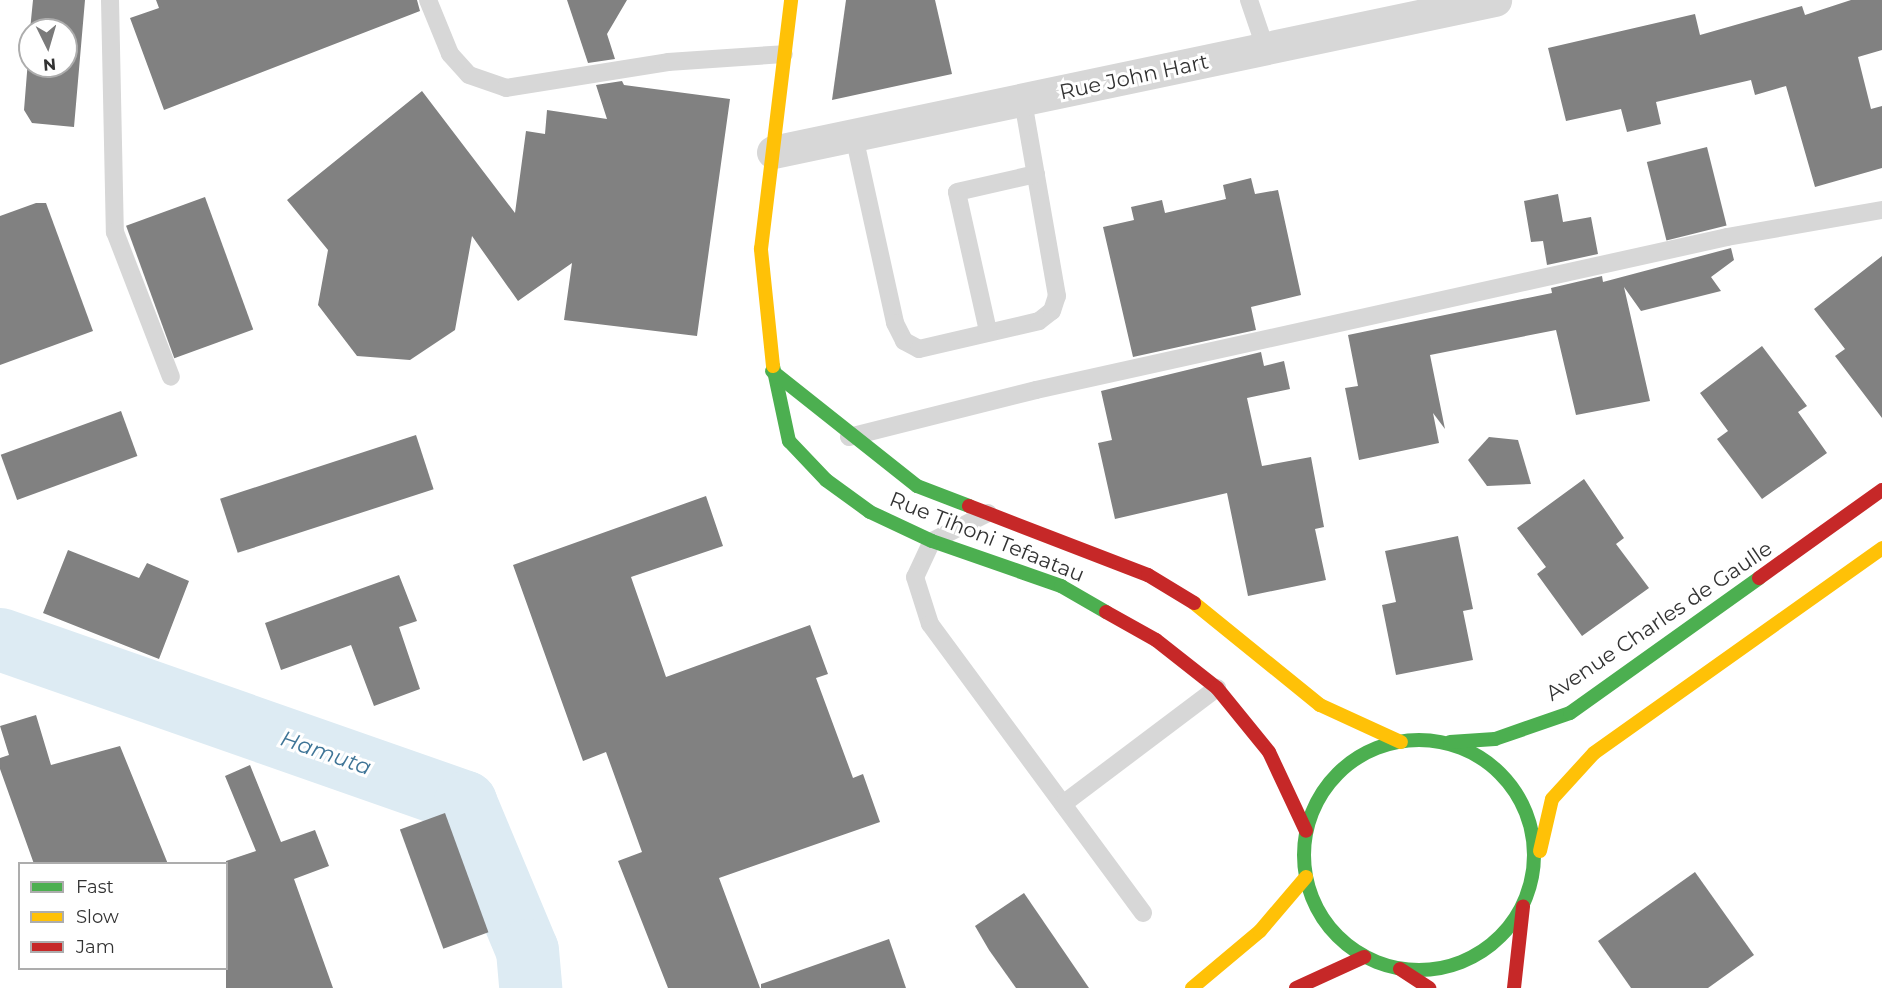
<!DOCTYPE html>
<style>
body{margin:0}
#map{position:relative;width:1882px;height:988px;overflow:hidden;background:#fff;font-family:Montserrat,sans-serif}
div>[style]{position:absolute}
.river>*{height:63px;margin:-31.5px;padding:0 31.5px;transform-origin:31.5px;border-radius:31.5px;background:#ddebf3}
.building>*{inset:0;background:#818181;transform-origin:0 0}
.lane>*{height:18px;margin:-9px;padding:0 9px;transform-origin:9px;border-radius:9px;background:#d7d7d7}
.street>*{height:33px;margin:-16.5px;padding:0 16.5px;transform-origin:16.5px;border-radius:16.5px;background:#d7d7d7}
.fast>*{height:14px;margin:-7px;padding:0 7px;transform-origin:7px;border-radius:7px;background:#4caf50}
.fast>.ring{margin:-7px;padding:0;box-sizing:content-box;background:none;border:14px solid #4caf50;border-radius:50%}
.slow>*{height:14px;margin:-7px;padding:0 7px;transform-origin:7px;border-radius:7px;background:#ffc107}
.jam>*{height:14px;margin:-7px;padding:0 7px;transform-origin:7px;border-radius:7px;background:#c62828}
span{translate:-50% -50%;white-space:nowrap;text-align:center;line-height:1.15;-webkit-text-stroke:6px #fff;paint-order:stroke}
.street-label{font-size:21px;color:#333}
.water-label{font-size:22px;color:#3f7597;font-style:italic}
.legend{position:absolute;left:18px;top:862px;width:210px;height:108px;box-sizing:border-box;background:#fff;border:2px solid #adadad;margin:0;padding:8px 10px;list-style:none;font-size:18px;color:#333}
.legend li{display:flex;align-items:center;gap:12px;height:30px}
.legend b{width:30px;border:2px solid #adadad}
.north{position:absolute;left:18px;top:18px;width:60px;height:60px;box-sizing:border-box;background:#fff;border:2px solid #adadad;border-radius:50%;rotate:175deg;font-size:16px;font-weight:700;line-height:24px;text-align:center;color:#333}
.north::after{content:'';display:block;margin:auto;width:21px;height:27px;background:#7a7a7a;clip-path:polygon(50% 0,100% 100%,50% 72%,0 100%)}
</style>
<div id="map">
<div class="river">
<i style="left:0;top:639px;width:493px;rotate:19.3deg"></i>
<i style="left:465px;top:802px;width:160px;rotate:67.3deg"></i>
<i style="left:527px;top:950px;width:38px;rotate:85deg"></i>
</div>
<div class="building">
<i style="clip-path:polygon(33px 0,85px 0,74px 127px,32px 123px,24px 110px,30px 35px,30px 66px,66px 66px,66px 30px,30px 30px)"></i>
<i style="clip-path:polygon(156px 0,417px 0,420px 11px,164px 110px,130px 18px,159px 8px)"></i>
<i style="clip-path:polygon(567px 0,627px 0,607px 34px,615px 59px,588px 63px)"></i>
<i style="clip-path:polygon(846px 0,935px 0,952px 74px,832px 100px)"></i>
<i style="clip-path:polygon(1851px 0,1882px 0,1882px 50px,1858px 57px,1871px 109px,1882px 106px,1882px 168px,1815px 187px,1786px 86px,1755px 95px,1751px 80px,1656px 102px,1661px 124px,1627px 132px,1621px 109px,1566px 121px,1548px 48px,1695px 14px,1700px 35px,1802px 6px,1805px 15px)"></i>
<i style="clip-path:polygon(622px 81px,624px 85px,730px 99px,697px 336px,564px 320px,572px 263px,518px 301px,472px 236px,455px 330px,410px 360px,357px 356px,318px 305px,328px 250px,287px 200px,422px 91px,515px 213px,526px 131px,545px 134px,547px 110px,607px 119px,596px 85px)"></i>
<i style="left:1707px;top:147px;width:81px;height:62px;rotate:76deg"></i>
<i style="clip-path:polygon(1251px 178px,1255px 194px,1278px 190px,1301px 295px,1251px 307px,1256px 330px,1133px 357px,1103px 227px,1134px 220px,1131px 207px,1162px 200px,1165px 213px,1226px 199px,1223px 185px)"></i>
<i style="clip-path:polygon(1558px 194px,1563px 222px,1591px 217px,1598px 254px,1547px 265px,1543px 241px,1531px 242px,1524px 201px)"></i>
<i style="left:205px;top:197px;width:141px;height:84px;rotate:70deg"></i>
<i style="clip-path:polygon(36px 203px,46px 203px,93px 331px,0 365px,0 216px)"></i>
<i style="clip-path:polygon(1731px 248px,1734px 260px,1711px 277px,1721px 291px,1641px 311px,1624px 287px,1650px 401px,1576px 415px,1556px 330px,1430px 355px,1445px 429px,1433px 413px,1439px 443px,1359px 460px,1345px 388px,1358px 386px,1348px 335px,1552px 293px,1551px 288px,1602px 276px,1603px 282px)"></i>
<i style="clip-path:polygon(1882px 256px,1882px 418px,1835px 356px,1845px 349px,1814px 309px)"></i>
<i style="clip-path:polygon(1762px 346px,1807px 406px,1798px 412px,1827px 453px,1762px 499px,1717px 439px,1728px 431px,1700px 393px)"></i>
<i style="clip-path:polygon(1261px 352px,1264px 366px,1284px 361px,1290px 389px,1247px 398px,1262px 466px,1311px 457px,1324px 527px,1315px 529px,1326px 580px,1248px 596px,1227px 493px,1115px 519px,1098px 443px,1112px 440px,1101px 391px)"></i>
<i style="left:121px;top:411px;width:48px;height:128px;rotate:70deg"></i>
<i style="left:416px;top:435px;width:57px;height:206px;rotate:72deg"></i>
<i style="clip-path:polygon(1489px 437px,1518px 440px,1531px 484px,1487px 486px,1468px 460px)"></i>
<i style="clip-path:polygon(1584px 479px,1624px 538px,1616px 544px,1649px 588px,1582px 636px,1537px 574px,1546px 567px,1517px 528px)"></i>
<i style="clip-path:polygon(706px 496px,723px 546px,631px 577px,666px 677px,810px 625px,828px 674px,816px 678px,853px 778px,863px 774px,880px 822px,719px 878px,760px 988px,668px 988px,618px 861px,642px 852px,606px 752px,583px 761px,513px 565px)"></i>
<i style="clip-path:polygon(1458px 536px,1473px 609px,1463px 611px,1473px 660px,1396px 675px,1382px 605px,1396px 602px,1385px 551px)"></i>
<i style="clip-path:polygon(68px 550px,139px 578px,147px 563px,189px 581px,159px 659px,43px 613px)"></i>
<i style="clip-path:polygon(399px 575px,417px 621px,399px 627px,420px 689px,374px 706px,351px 645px,281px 670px,265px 623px)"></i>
<i style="clip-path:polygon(36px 715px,51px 765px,120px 746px,168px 864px,34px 864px,0 769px,0 758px,9px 755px,0 726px)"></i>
<i style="clip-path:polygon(250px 765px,281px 842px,315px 830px,329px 866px,294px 879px,333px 988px,226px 988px,226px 861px,256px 851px,225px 776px)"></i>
<i style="left:445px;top:813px;width:127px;height:48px;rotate:70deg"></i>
<i style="clip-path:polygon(1695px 872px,1754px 955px,1708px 988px,1631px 988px,1598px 941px)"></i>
<i style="clip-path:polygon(1024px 893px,1089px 988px,1016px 988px,989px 950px,975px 926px)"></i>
<i style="clip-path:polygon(889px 939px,906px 988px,761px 988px,761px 984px)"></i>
</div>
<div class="lane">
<i style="left:110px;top:0;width:232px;rotate:88.8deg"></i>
<i style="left:115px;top:232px;width:155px;rotate:68.9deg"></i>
<i style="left:428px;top:0;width:58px;rotate:67.8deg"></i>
<i style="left:450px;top:54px;width:28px;rotate:48deg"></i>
<i style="left:469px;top:75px;width:39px;rotate:19deg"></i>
<i style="left:506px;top:88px;width:164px;rotate:-9.1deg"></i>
<i style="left:668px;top:62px;width:116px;rotate:-3.9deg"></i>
<i style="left:1249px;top:0;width:53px;rotate:71.2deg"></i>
<i style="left:854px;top:136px;width:191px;rotate:77.6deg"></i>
<i style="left:895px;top:323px;width:20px;rotate:63deg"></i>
<i style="left:904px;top:341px;width:17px;rotate:28deg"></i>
<i style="left:919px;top:349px;width:123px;rotate:-13.1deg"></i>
<i style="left:1039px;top:321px;width:16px;rotate:-38deg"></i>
<i style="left:1052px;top:311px;width:16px;rotate:-72deg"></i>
<i style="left:1057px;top:296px;width:198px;rotate:-99.9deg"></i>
<i style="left:988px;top:331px;width:142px;rotate:-102.6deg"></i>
<i style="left:957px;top:192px;width:81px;rotate:-12.8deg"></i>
<i style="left:849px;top:437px;width:193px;rotate:-14.1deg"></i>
<i style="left:1036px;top:390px;width:708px;rotate:-12.48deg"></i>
<i style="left:1727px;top:237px;width:157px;rotate:-9.9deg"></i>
<i style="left:988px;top:513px;width:63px;rotate:153.4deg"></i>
<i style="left:932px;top:541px;width:40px;rotate:115deg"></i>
<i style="left:915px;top:577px;width:49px;rotate:72.3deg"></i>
<i style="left:930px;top:624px;width:359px;rotate:53.6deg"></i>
<i style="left:1063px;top:804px;width:193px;rotate:-37deg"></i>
</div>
<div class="street">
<i style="left:773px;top:152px;width:738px;rotate:-11.89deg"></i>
</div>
<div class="fast">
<i style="left:773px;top:366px;width:77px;rotate:78deg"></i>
<i style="left:789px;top:441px;width:54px;rotate:46.5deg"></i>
<i style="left:826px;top:480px;width:54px;rotate:36deg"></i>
<i style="left:870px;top:512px;width:68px;rotate:25.1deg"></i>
<i style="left:932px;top:541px;width:137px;rotate:19.2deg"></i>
<i style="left:1061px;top:586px;width:52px;rotate:30deg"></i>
<i style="left:772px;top:371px;width:185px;rotate:38.4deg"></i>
<i style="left:917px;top:486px;width:56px;rotate:21deg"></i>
<i class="ring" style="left:1304px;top:740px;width:216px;height:216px"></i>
<i style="left:1450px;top:742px;width:45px;rotate:-3.8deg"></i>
<i style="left:1495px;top:739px;width:79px;rotate:-19.1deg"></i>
<i style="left:1570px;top:713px;width:232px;rotate:-35.5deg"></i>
</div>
<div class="slow">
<i style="left:773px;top:366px;width:118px;rotate:-95.9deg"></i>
<i style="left:761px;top:249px;width:251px;rotate:-83.1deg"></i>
<i style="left:1194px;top:603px;width:162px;rotate:39deg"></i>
<i style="left:1320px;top:705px;width:89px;rotate:24.6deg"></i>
<i style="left:1540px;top:851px;width:53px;rotate:-77deg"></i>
<i style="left:1552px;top:799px;width:62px;rotate:-47.6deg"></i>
<i style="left:1594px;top:753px;width:354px;rotate:-35.4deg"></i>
<i style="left:1192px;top:988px;width:89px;rotate:-40deg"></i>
<i style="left:1260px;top:931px;width:71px;rotate:-49.6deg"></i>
</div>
<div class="jam">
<i style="left:969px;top:506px;width:192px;rotate:21.1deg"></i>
<i style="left:1148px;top:575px;width:54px;rotate:31.3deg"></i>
<i style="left:1759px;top:578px;width:151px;rotate:-35.6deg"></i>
<i style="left:1106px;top:612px;width:57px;rotate:29.2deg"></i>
<i style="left:1156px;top:640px;width:78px;rotate:38.2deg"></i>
<i style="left:1217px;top:688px;width:82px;rotate:50.9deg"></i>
<i style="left:1269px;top:752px;width:87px;rotate:64.9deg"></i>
<i style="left:1400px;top:969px;width:35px;rotate:33deg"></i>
<i style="left:1296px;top:988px;width:75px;rotate:-24.5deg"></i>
<i style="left:1514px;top:988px;width:82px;rotate:-83.7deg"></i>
</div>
<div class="street-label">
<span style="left:1134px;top:77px;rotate:-12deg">Rue John Hart</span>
<span style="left:987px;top:537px;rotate:22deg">Rue Tihoni Tefaatau</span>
<span style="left:1659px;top:621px;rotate:-34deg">Avenue Charles de Gaulle</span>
</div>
<div class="water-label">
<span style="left:326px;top:753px;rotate:19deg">Hamuta</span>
</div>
<ul class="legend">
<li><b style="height:8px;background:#4caf50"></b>Fast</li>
<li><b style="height:8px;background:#ffc107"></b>Slow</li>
<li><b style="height:8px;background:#c62828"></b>Jam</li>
</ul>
<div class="north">N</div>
</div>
